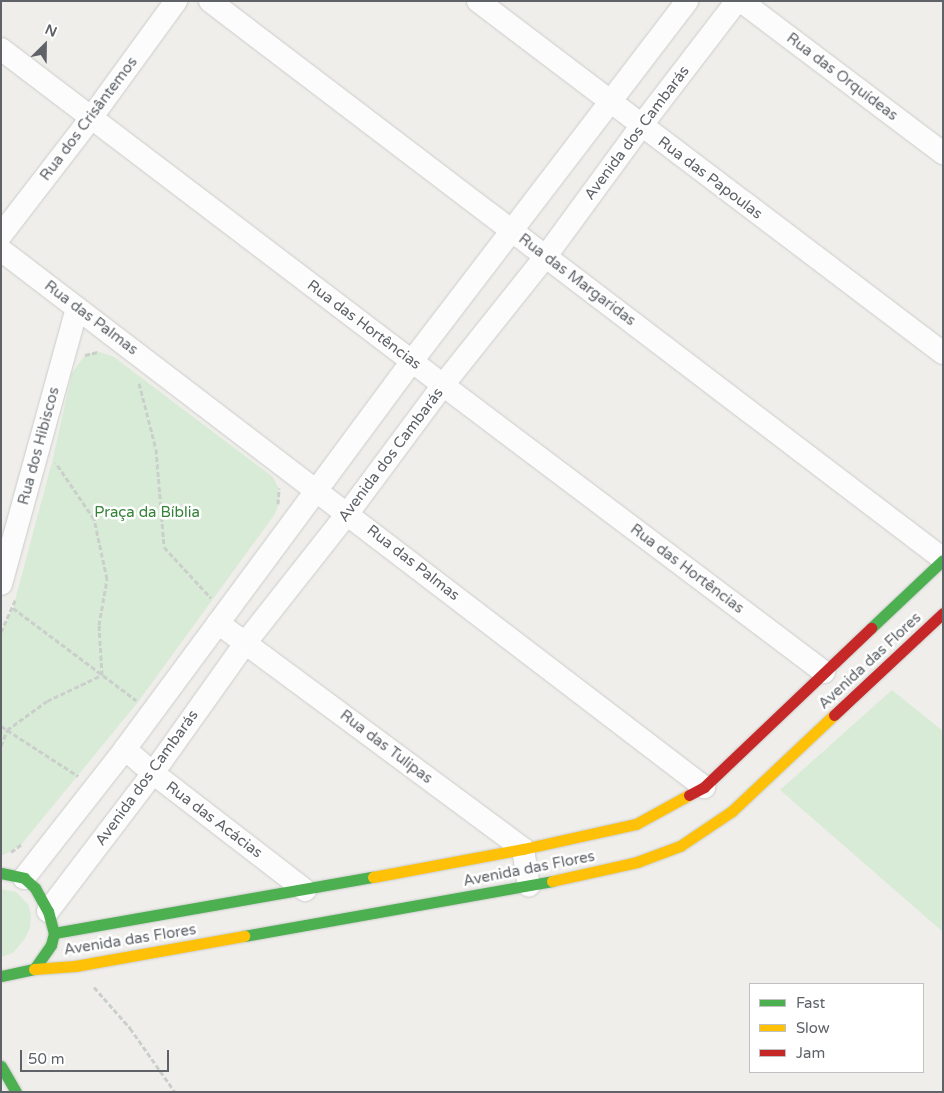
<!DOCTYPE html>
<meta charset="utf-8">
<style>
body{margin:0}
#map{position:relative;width:944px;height:1093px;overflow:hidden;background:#efeeea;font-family:"Varela Round",sans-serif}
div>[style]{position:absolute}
.green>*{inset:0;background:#d8ebd6}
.path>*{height:3px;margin-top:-1.5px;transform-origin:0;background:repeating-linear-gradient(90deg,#cacfcc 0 5px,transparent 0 7.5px)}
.roads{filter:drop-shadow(0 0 1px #cbcccc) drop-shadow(0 0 1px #cbcccc)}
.street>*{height:22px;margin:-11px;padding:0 11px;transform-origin:11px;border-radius:11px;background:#fdfcfc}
.fast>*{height:11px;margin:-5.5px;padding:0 5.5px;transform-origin:5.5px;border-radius:5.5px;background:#4caf50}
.slow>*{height:11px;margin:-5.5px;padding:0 5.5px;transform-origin:5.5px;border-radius:5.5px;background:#ffc107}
.jam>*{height:11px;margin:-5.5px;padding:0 5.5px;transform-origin:5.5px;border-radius:5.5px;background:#c62828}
span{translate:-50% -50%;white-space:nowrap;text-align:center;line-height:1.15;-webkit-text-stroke:5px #fff;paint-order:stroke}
.street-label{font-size:15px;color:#5f6368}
.park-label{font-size:15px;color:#348238}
.frame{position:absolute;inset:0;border:2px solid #5f6368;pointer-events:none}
.legend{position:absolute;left:749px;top:983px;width:175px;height:90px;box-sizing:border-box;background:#fff;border:1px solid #bfc1c3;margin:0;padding:6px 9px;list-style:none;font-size:15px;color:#5f6368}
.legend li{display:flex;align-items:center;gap:10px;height:25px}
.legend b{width:25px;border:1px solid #bfc1c3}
.north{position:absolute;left:20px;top:20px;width:50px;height:50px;-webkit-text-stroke:4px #fff;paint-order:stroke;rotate:23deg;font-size:14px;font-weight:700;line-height:20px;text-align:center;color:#5f6368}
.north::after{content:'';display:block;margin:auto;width:18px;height:22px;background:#5f6368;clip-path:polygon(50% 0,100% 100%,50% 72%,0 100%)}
.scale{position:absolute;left:20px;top:1050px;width:149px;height:22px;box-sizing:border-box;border:2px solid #5f6368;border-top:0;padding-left:6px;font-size:15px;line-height:18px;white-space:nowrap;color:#5f6368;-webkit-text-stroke:4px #fff;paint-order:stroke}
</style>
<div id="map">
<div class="green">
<i style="clip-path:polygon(97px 351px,114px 357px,273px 477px,279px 489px,280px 500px,275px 514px,138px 702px,20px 846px,1px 856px,1px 632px,13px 608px,53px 458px,72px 373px,85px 355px)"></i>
<i style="clip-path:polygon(892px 690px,943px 731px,943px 932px,780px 790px)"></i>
<i style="clip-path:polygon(1px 889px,16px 892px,28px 904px,31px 915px,30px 928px,24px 940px,13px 953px,1px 957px)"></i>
</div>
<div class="path">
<i style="left:85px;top:355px;width:13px;rotate:-13deg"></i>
<i style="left:139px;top:383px;width:68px;rotate:75.6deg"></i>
<i style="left:156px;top:449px;width:98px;rotate:85.3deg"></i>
<i style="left:164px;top:547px;width:69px;rotate:47.3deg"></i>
<i style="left:278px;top:504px;width:16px;rotate:-86deg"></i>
<i style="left:13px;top:608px;width:154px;rotate:36.8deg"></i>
<i style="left:1px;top:632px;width:35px;rotate:-66deg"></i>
<i style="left:1px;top:726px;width:92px;rotate:33deg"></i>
<i style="left:1px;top:746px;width:17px;rotate:-69deg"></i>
<i style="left:7px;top:730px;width:49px;rotate:-35.9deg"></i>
<i style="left:47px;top:701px;width:61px;rotate:-25.3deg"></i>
<i style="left:102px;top:675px;width:50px;rotate:-93.4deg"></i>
<i style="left:99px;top:625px;width:47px;rotate:-80.1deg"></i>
<i style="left:107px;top:579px;width:61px;rotate:-102.2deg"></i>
<i style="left:94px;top:519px;width:68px;rotate:-124.2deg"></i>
<i style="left:11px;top:852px;width:14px;rotate:-36deg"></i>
<i style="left:94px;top:987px;width:55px;rotate:48.7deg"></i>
<i style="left:130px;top:1028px;width:78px;rotate:54.9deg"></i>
</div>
<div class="roads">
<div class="street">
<i style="left:210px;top:1px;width:921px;rotate:37.28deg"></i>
<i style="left:478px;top:1px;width:583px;rotate:37.13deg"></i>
<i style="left:741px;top:1px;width:253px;rotate:37deg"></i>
<i style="left:1px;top:49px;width:555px;rotate:37.24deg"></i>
<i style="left:443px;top:385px;width:477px;rotate:37deg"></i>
<i style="left:1px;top:235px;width:148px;rotate:-52.4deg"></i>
<i style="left:91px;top:118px;width:145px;rotate:-54deg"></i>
<i style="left:1px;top:250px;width:885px;rotate:37.38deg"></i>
<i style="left:1px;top:584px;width:286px;rotate:-74.6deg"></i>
<i style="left:218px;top:623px;width:380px;rotate:36.5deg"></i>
<i style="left:523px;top:849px;width:37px;rotate:81deg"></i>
<i style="left:125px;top:749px;width:37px;rotate:41deg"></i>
<i style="left:153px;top:773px;width:192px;rotate:37.6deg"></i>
<i style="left:24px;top:878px;width:164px;rotate:-51.9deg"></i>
<i style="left:125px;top:749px;width:483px;rotate:-53.5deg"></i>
<i style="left:412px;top:361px;width:453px;rotate:-52.6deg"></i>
<i style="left:48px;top:911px;width:173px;rotate:-52.7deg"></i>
<i style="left:153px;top:773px;width:161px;rotate:-54.6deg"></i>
<i style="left:246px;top:642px;width:164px;rotate:-51.7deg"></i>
<i style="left:348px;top:513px;width:159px;rotate:-53.4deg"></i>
<i style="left:443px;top:385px;width:165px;rotate:-51.4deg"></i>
<i style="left:546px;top:256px;width:161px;rotate:-53.8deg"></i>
<i style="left:641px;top:126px;width:158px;rotate:-52.5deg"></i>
</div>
<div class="fast">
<i style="left:871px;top:628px;width:99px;rotate:-43.4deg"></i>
<i style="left:1px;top:873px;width:24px;rotate:12deg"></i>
<i style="left:24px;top:878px;width:15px;rotate:42deg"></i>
<i style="left:35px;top:888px;width:26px;rotate:61deg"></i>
<i style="left:48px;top:911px;width:23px;rotate:75deg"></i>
<i style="left:54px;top:933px;width:12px;rotate:104deg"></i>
<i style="left:51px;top:945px;width:29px;rotate:125deg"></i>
<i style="left:34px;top:969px;width:34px;rotate:168deg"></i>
<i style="left:54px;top:933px;width:324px;rotate:-10deg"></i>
<i style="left:244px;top:936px;width:313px;rotate:-10.1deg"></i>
<i style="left:1px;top:1066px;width:30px;rotate:60deg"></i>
</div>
<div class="slow">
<i style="left:373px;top:877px;width:153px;rotate:-10.6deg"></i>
<i style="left:523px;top:849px;width:116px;rotate:-12.5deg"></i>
<i style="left:636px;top:824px;width:60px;rotate:-28.7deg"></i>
<i style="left:552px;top:881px;width:87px;rotate:-12.6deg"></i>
<i style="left:637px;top:862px;width:46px;rotate:-20.4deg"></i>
<i style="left:680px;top:846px;width:63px;rotate:-33.9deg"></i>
<i style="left:732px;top:811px;width:140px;rotate:-43.3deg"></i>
<i style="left:34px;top:969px;width:41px;rotate:-4.2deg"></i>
<i style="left:75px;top:966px;width:172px;rotate:-10.1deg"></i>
</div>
<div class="jam">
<i style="left:834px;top:715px;width:149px;rotate:-43.1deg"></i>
<i style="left:689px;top:795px;width:17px;rotate:-28deg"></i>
<i style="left:704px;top:787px;width:231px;rotate:-43.6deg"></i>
</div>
</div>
<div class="street-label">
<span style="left:842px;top:77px;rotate:37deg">Rua das Orquídeas</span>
<span style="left:89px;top:119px;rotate:-53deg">Rua dos Crisântemos</span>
<span style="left:637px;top:133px;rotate:-53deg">Avenida dos Cambarás</span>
<span style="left:710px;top:178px;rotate:37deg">Rua das Papoulas</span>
<span style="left:577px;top:280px;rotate:37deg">Rua das Margaridas</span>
<span style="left:91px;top:318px;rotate:37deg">Rua das Palmas</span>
<span style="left:364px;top:325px;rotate:37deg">Rua das Hortências</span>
<span style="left:39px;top:446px;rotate:-75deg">Rua dos Hibiscos</span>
<span style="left:391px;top:455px;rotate:-53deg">Avenida dos Cambarás</span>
<span style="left:413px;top:563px;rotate:38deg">Rua das Palmas</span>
<span style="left:687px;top:569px;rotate:37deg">Rua das Hortências</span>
<span style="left:870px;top:661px;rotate:-43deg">Avenida das Flores</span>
<span style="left:386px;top:747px;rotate:37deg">Rua das Tulipas</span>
<span style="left:147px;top:778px;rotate:-54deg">Avenida dos Cambarás</span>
<span style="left:214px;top:820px;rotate:37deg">Rua das Acácias</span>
<span style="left:529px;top:869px;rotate:-11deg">Avenida das Flores</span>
<span style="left:130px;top:940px;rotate:-9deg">Avenida das Flores</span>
</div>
<div class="park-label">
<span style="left:147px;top:513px">Praça da Bíblia</span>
</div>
<div class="frame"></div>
<ul class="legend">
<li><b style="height:6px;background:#4caf50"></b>Fast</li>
<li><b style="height:6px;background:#ffc107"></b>Slow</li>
<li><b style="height:6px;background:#c62828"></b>Jam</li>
</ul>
<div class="north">N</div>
<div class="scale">50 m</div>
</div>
